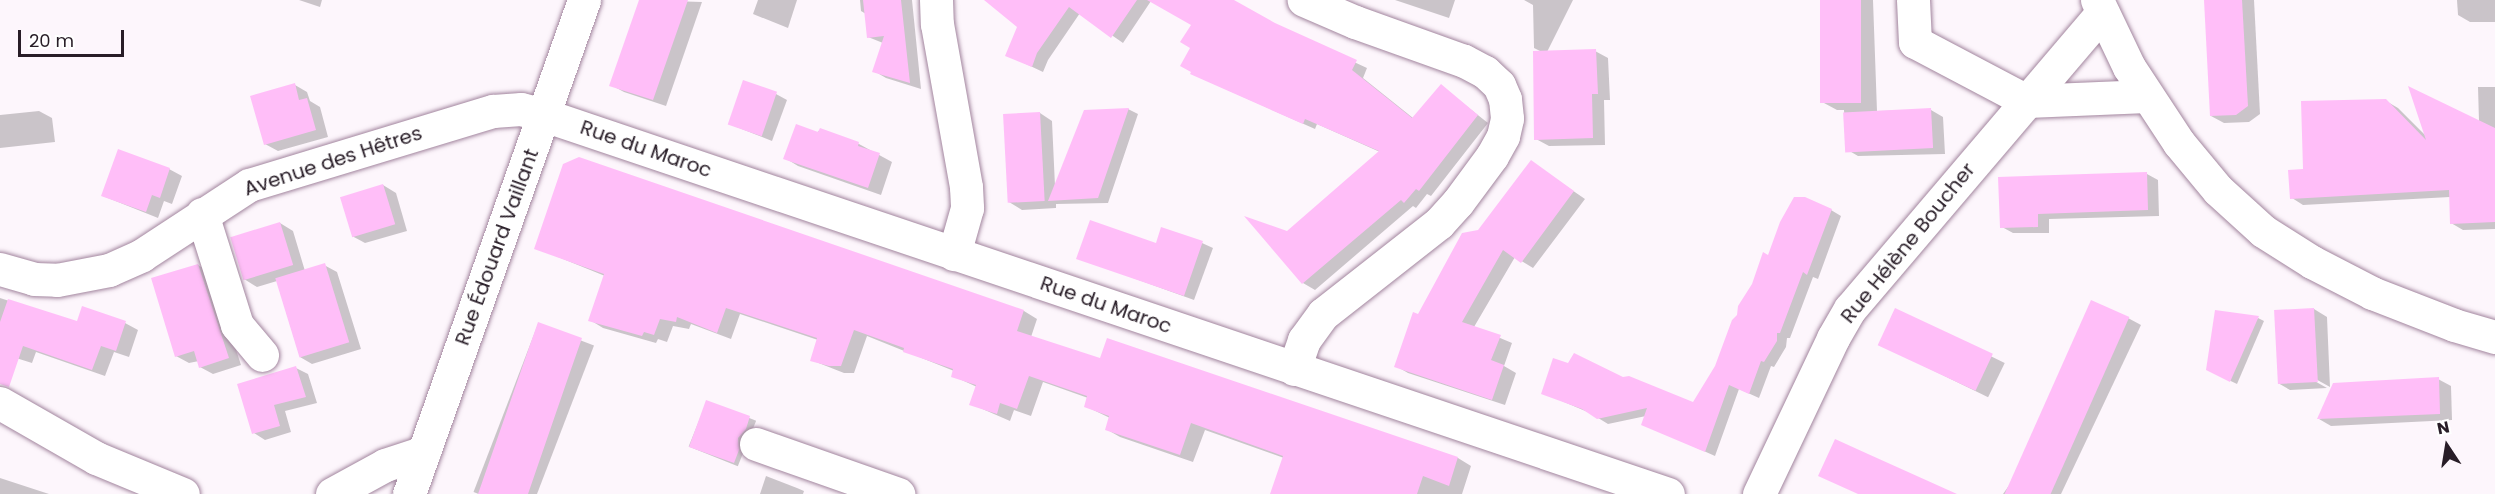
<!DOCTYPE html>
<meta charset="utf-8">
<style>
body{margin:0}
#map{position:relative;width:2495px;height:494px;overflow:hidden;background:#fdf6fc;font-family:Poppins,sans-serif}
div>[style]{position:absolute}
.shadow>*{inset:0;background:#0003;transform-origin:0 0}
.building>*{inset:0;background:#ffbef8;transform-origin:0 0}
.roads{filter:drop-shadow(0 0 2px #a2859e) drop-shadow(0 0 2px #a2859e)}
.minor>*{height:33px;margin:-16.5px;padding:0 16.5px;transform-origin:16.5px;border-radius:16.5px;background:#fff}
span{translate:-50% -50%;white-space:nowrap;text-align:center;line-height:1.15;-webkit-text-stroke:5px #fff;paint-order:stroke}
.street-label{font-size:20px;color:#281d27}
.north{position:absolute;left:2417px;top:416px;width:60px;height:60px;-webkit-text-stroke:4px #fff;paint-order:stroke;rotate:348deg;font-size:16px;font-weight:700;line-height:24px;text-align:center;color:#281d27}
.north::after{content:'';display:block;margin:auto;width:21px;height:27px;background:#281d27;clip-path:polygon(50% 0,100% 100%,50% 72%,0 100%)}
.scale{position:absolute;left:18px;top:30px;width:106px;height:27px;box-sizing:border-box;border:3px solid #281d27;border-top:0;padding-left:8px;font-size:18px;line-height:21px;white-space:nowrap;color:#281d27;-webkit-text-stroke:4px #fff;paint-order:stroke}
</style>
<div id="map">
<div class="shadow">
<i style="clip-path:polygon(299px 0,322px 0,320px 7px)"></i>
<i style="clip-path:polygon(640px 0,702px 2px,666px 106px,624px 92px,611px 85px)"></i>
<i style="clip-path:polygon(758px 0,797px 0,788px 28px,753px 14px)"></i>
<i style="clip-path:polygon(860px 0,912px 0,921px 89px,886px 78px,874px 71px,883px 43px,868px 37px,866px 14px,861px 11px)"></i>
<i style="clip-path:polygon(987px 0,1231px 0,1274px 25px,1367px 68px,1363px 78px,1413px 118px,1441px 86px,1488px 123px,1431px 196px,1427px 194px,1416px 208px,1413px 206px,1315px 290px,1303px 283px,1248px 219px,1288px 232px,1380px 152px,1317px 124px,1315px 129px,1192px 74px,1193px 24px,1151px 1px,1123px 43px,1080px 13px,1048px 60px,1043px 72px,1007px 55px,1019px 26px)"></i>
<i style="clip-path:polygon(1395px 0,1455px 0,1449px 18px)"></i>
<i style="clip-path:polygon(1524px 0,1573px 0,1547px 52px,1595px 51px,1608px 58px,1610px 100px,1604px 100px,1605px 145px,1549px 146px,1536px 139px,1542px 52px,1534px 48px,1533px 5px)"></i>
<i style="clip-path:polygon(1821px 0,1873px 0,1877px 111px,1931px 110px,1943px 117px,1945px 154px,1858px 156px,1846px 149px,1844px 110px,1837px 110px,1824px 103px)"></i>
<i style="clip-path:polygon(2206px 0,2254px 0,2260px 114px,2249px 122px,2224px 123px,2211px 116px)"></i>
<i style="clip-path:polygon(2457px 0,2495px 0,2495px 22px,2470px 22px,2458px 15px)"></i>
<i style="clip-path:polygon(295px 85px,307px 92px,310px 101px,320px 107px,328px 137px,278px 151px,265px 144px)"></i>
<i style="clip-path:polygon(2478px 87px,2495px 87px,2495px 229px,2463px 230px,2451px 223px,2450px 197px,2303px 205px,2292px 198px,2305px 171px,2386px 101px,2398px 108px,2427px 137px,2479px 122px)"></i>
<i style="clip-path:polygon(776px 94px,787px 100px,772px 141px,729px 124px)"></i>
<i style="clip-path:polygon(1128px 109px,1138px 114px,1108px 203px,1056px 204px,1056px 208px,1022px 210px,1009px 202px,1040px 113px,1052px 121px,1055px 186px)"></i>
<i style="clip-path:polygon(39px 111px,52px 118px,55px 142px,0 148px,0 115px)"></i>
<i style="clip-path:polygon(820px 130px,859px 144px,892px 162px,881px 195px,798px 166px,785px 158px)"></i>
<i style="clip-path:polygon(579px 159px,1024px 311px,1037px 319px,1031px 337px,1101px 360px,1108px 340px,1458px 458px,1471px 466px,1462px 494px,1309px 494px,1284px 458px,1205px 430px,1193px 462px,1120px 437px,1106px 429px,1110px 418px,1085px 406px,1088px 398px,1043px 382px,1031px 416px,1014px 410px,1010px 421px,971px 404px,977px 387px,953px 376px,954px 371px,867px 336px,854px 373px,844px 373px,811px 360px,818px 340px,740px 314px,731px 339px,691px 324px,689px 329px,673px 326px,667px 342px,658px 339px,656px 343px,603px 328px,590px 320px,605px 276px,536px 248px)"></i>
<i style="clip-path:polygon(1531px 162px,1585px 199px,1533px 268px,1515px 257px,1474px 327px,1512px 343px,1504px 366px,1516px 373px,1505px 405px,1408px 373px,1396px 366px,1418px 316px)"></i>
<i style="clip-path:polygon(169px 169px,182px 176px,172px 204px,164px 201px,158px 218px,103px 196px)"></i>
<i style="clip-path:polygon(2147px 174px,2158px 180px,2159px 216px,2049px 219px,2049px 233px,2013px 233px,2002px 227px)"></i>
<i style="clip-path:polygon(383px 185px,396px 193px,407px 231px,365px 243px,352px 236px)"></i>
<i style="clip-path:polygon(1831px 210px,1841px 216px,1818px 279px,1813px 277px,1790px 338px,1787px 338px,1786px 347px,1774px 367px,1771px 366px,1759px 398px,1739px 389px,1715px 456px,1643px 424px,1646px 416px,1608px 424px,1590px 413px,1543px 393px,1623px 378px,1694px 404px,1717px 367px,1739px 315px,1769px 257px)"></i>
<i style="clip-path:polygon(280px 223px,293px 231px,305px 271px,324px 265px,337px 272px,361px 349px,312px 364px,300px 357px,277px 281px,257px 287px,244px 279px)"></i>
<i style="clip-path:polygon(1202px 243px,1213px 248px,1194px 300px,1078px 258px)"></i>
<i style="clip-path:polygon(198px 265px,211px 273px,241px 365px,213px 374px,200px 367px,199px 361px,189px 363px,176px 356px)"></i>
<i style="clip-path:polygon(0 298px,78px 323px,125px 323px,138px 330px,129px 357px,114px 352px,105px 376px,36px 352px,32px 363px,0 353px)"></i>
<i style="clip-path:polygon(2314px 309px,2327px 317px,2330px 387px,2312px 377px,2311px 379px,2327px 388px,2290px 390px,2278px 383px)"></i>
<i style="left:1896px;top:310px;width:121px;height:38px;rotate:26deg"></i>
<i style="clip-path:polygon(2128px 318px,2141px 325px,2061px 494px,2003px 494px)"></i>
<i style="clip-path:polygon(2258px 318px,2264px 321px,2237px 384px,2214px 373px)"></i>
<i style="left:538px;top:324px;width:60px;height:180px;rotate:21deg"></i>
<i style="clip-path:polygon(296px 368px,308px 374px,317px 403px,285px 411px,291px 432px,265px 440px,254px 433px)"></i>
<i style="clip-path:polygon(2438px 379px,2451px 386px,2452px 420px,2331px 426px,2319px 419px)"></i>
<i style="left:707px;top:401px;width:53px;height:49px;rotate:22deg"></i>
<i style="clip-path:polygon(766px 476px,797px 488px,804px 491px,803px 494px,760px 494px)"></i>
<i style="clip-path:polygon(0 478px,49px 494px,0 494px)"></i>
</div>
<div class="building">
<i style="clip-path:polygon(639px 0,688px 0,653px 100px,609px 86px)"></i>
<i style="clip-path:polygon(863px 0,901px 0,910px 83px,872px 72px,884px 36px,867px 38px)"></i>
<i style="clip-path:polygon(984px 0,1137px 0,1111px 38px,1069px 7px,1037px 53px,1032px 67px,1005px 56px,1017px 27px)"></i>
<i style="clip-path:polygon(1147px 0,1234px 0,1275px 23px,1357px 60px,1352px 70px,1412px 118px,1441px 84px,1478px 115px,1419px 191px,1416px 189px,1404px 203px,1401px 200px,1302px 284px,1244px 216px,1287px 231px,1379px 151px,1305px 119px,1303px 124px,1190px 74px,1191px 72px,1180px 66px,1190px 48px,1180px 42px,1191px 25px)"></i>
<i style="left:1820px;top:0;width:41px;height:103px"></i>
<i style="clip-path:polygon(2204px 0,2242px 0,2248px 106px,2236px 115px,2210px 116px)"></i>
<i style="clip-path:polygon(1596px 49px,1598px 94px,1592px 94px,1593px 138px,1534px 140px,1533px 51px)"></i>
<i style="left:743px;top:80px;width:36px;height:47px;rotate:19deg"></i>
<i style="clip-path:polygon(295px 83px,299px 100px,307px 98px,316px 130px,264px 145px,250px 96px)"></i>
<i style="clip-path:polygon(2408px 86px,2495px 128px,2495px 222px,2450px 224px,2449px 190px,2290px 199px,2288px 170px,2303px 169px,2301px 101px,2386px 99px,2426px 140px)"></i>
<i style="clip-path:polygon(1129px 108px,1098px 198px,1048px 201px,1084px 110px)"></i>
<i style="left:1931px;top:108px;width:40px;height:88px;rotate:87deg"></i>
<i style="left:1040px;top:112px;width:89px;height:37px;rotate:87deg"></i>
<i style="clip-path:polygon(796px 124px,818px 132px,820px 128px,859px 142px,858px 146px,880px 153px,868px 188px,783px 159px)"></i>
<i style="clip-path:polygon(118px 149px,170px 168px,160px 198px,152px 195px,146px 212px,101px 196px)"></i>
<i style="clip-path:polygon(579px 157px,1024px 310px,1017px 331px,1100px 358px,1107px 338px,1458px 457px,1449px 486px,1423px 476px,1417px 494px,1270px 494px,1283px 456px,1191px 423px,1180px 455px,1105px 430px,1109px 416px,1084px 407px,1087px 396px,1029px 376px,1017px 409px,1000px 403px,997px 414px,969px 405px,976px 385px,951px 377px,953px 369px,903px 352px,904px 348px,854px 330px,841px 366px,829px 366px,810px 361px,817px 338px,726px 308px,717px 333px,677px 317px,676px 322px,660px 319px,654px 335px,644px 332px,642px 336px,588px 321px,604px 274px,534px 249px,563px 164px)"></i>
<i style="clip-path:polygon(1531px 160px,1574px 191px,1521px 263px,1503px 250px,1462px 322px,1501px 335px,1491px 360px,1504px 365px,1492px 400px,1394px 367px,1413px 312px,1418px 314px,1462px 233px,1478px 230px)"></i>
<i style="clip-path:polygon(2147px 172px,2148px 210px,2038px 214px,2038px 227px,2000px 228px,1998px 177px)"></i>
<i style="left:383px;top:184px;width:42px;height:45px;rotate:73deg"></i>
<i style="clip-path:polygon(1794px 197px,1805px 197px,1832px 209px,1807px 275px,1803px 272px,1780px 333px,1777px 333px,1777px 341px,1764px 362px,1761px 361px,1749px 394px,1729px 385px,1705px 452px,1641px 425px,1647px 408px,1597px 419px,1582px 409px,1541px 394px,1553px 358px,1568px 363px,1574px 353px,1623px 377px,1629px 376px,1693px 402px,1715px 366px,1732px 320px,1737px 315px,1738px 306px,1752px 284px,1763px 252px,1768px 255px,1780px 222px)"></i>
<i style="clip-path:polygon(1090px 220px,1156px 243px,1161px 227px,1203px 241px,1184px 296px,1076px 259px)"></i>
<i style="left:280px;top:222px;width:45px;height:52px;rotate:73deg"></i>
<i style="left:325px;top:263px;width:83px;height:52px;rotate:73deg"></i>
<i style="clip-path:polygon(198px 264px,229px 358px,199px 368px,194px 351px,175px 357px,151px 278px)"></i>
<i style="clip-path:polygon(8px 299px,77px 321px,82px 306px,126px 321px,116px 351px,101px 346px,92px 370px,23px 346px,9px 387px,0 384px,0 322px)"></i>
<i style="left:2091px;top:300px;width:42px;height:214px;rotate:24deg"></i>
<i style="left:1895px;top:308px;width:108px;height:41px;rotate:25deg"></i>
<i style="left:2314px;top:308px;width:74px;height:40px;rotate:87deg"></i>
<i style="clip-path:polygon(2215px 310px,2259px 316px,2230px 382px,2206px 370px)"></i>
<i style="clip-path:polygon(538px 322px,582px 338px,568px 378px,528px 494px,478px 494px)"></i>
<i style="clip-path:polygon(296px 366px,306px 397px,274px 405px,280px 426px,252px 434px,237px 384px)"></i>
<i style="clip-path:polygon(2439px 377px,2440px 414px,2317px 419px,2333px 383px)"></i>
<i style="clip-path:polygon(706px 400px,750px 416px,746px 429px,738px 438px,739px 450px,734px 463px,689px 447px)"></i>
<i style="clip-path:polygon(1835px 439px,1868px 454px,1957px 494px,1858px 494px,1818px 476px)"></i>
</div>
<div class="roads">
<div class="minor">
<i style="left:936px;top:0;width:24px;rotate:88deg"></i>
<i style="left:937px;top:24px;width:166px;rotate:79.9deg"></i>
<i style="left:966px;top:187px;width:21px;rotate:87deg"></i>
<i style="left:967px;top:208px;width:48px;rotate:105.8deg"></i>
<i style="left:1913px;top:0;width:42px;rotate:87.3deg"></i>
<i style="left:1915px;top:42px;width:127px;rotate:27.8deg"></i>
<i style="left:2027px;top:101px;width:120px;rotate:-2.4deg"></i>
<i style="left:2097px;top:0;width:74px;rotate:64.5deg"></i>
<i style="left:2129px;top:67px;width:91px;rotate:56.7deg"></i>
<i style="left:2179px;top:143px;width:61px;rotate:50.3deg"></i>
<i style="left:2218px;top:190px;width:61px;rotate:42.3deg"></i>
<i style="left:2263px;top:231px;width:58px;rotate:32.3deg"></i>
<i style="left:2312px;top:262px;width:68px;rotate:27.3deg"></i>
<i style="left:2372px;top:293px;width:88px;rotate:21.3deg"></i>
<i style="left:2454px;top:325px;width:43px;rotate:16.3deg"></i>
<i style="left:202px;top:214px;width:116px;rotate:72.5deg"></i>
<i style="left:237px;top:325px;width:39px;rotate:50deg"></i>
<i style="left:0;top:269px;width:35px;rotate:16deg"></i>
<i style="left:34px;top:279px;width:23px;rotate:2deg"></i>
<i style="left:57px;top:280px;width:53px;rotate:-10.9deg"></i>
<i style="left:109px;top:270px;width:36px;rotate:-24deg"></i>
<i style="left:142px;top:255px;width:128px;rotate:-33.2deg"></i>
<i style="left:249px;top:185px;width:255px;rotate:-16.9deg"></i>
<i style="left:493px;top:111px;width:28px;rotate:-4deg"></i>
<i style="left:521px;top:109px;width:24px;rotate:15deg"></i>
<i style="left:544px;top:115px;width:1186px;rotate:18.63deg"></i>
<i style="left:1294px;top:369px;width:31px;rotate:-71deg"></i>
<i style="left:1304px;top:340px;width:32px;rotate:-54deg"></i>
<i style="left:1323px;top:314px;width:147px;rotate:-38.1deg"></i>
<i style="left:1439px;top:223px;width:28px;rotate:-48deg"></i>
<i style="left:1458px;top:202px;width:57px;rotate:-53.5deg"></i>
<i style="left:1492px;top:156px;width:23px;rotate:-61deg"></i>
<i style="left:1503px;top:136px;width:18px;rotate:-77deg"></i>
<i style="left:1507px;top:118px;width:19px;rotate:-96deg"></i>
<i style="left:1505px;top:99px;width:15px;rotate:-113deg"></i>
<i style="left:1499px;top:85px;width:19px;rotate:-137deg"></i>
<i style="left:1485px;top:72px;width:24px;rotate:-152deg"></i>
<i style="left:1464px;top:61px;width:116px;rotate:-160.3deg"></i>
<i style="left:1355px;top:22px;width:56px;rotate:-156.7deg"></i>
<i style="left:0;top:403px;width:111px;rotate:29.8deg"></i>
<i style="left:96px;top:458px;width:94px;rotate:22.5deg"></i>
<i style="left:756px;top:444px;width:151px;rotate:19.4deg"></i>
<i style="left:332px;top:494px;width:60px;rotate:-28.7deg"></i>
<i style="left:385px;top:465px;width:41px;rotate:-18.4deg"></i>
<i style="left:409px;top:494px;width:524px;rotate:-70.49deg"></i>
<i style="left:1759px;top:494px;width:173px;rotate:-64.6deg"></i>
<i style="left:1833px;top:338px;width:34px;rotate:-60deg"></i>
<i style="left:1850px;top:309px;width:389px;rotate:-49.6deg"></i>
</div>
</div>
<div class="street-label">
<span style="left:646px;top:149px;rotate:19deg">Rue du Maroc</span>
<span style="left:333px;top:161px;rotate:-18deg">Avenue des Hêtres</span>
<span style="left:1908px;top:243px;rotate:-51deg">Rue Hélène Boucher</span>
<span style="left:497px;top:247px;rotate:-70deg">Rue Édouard Vaillant</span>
<span style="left:1106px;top:305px;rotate:19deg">Rue du Maroc</span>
</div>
<div class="north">N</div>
<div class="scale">20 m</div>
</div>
